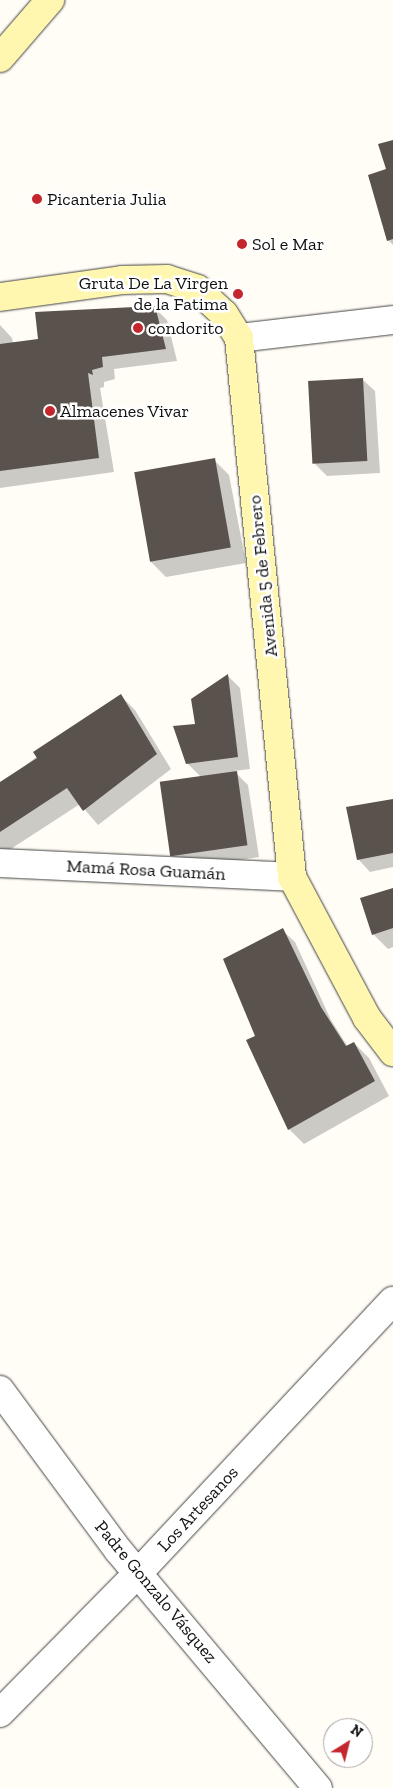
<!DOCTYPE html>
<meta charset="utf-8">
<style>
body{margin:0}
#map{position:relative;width:393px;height:1788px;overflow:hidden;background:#fffdf5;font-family:"Zilla Slab",serif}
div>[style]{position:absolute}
.shadow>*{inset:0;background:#0003}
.building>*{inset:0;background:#5a524d;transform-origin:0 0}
.roads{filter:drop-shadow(0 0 1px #444) drop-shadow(0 0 1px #444)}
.street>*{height:28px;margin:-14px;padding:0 14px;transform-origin:14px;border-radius:14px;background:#fff}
.secondary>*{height:28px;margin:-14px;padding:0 14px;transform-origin:14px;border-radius:14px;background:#fff6b0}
.dots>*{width:14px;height:14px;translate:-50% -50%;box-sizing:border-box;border:2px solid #fff;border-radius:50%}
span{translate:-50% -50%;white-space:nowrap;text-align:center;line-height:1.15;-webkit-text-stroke:5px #fff;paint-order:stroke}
.poi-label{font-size:18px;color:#111}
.left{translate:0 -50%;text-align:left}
.right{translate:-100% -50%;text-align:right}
.street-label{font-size:18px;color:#111}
.north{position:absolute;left:323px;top:1718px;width:50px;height:50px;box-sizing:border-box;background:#fff;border:1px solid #a0a0a0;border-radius:50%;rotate:36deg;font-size:14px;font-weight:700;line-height:20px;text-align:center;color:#111}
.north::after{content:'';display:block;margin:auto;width:18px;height:22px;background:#c4262e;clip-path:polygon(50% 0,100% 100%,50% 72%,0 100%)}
</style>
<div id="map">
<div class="shadow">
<i style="clip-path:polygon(393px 141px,393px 245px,388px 240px,387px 170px)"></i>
<i style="clip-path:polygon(154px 307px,167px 320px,177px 361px,114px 369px,115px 379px,104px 382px,104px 387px,100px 388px,114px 472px,0 488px,0 325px,12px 338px,13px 343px,37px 340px)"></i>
<i style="clip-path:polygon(362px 379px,375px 391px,380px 473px,327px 476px,315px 464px)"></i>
<i style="clip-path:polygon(214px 460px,229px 475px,246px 563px,166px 577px,151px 562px)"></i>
<i style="clip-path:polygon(228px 676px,240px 688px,250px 769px,234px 771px,248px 785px,259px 857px,184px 868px,172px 856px,201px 777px,187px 763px,196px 725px)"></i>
<i style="clip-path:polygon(120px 695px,135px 710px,171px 769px,98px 825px,80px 804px,0 856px,0 784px)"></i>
<i style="clip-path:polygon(393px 800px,393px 867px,370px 872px,358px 859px)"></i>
<i style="clip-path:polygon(393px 889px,393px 947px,388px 949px,373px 934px)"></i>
<i style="clip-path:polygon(282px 930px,295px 942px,331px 1020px,348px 1047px,354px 1043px,369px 1058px,389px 1096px,304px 1144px,289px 1129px,248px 1041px,256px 1037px)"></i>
</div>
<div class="building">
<i style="clip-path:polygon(393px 140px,393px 239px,387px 241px,368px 175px,386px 169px,378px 144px)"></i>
<i style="clip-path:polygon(155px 306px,166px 349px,102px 357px,103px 367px,92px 370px,93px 375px,88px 373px,99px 458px,0 471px,0 344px,38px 339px,35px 312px)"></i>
<i style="left:363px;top:378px;width:83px;height:55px;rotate:87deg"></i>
<i style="left:215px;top:458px;width:91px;height:82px;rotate:80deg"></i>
<i style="clip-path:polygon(228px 674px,238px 757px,186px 764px,173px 726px,195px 724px,191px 699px)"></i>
<i style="clip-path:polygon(121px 694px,157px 754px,83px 811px,67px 788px,0 832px,0 782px,37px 758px,33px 752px)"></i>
<i style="left:237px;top:771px;width:75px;height:78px;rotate:82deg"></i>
<i style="clip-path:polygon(393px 799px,393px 853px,357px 860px,346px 807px)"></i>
<i style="clip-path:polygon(393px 888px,393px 928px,372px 935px,360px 898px)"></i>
<i style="clip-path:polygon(283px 928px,321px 1007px,346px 1046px,354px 1042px,375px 1081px,288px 1130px,246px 1040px,255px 1036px,223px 959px)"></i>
</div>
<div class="roads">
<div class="street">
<i style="left:239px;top:338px;width:155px;rotate:-6.7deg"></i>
<i style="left:0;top:863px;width:292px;rotate:2.7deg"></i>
<i style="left:0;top:1390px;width:199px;rotate:53.6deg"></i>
<i style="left:118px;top:1550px;width:311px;rotate:50deg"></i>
<i style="left:0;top:1713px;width:199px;rotate:-45.4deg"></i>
<i style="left:140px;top:1571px;width:370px;rotate:-46.9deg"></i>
</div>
<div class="secondary">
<i style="left:0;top:58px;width:77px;rotate:-49.2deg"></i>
<i style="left:0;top:297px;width:123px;rotate:-7.9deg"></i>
<i style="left:122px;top:280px;width:45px;rotate:-1.3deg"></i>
<i style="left:167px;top:279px;width:32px;rotate:18deg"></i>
<i style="left:197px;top:289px;width:37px;rotate:43deg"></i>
<i style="left:224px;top:314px;width:28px;rotate:58deg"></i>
<i style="left:239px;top:338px;width:542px;rotate:84.38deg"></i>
<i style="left:292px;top:877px;width:160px;rotate:62deg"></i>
<i style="left:367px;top:1018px;width:43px;rotate:52.6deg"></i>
</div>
</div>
<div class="dots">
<i style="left:37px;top:199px;background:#c4262e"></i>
<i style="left:242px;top:244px;background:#c4262e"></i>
<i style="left:238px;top:294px;background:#c4262e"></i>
<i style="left:138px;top:328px;background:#c4262e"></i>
<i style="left:50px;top:411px;background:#c4262e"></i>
</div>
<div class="poi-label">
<span class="left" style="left:47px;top:199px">Picanteria Julia</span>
<span class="left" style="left:252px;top:244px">Sol e Mar</span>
<span class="right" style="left:228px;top:294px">Gruta De La Virgen<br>de la Fatima</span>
<span class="left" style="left:148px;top:328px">condorito</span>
<span class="left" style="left:60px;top:411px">Almacenes Vivar</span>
</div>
<div class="street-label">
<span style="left:263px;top:576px;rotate:-96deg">Avenida 5 de Febrero</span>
<span style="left:146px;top:870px;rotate:3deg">Mamá Rosa Guamán</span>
<span style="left:198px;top:1509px;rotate:-47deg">Los Artesanos</span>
<span style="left:156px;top:1592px;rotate:50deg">Padre Gonzalo Vásquez</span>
</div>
<div class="north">N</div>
</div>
